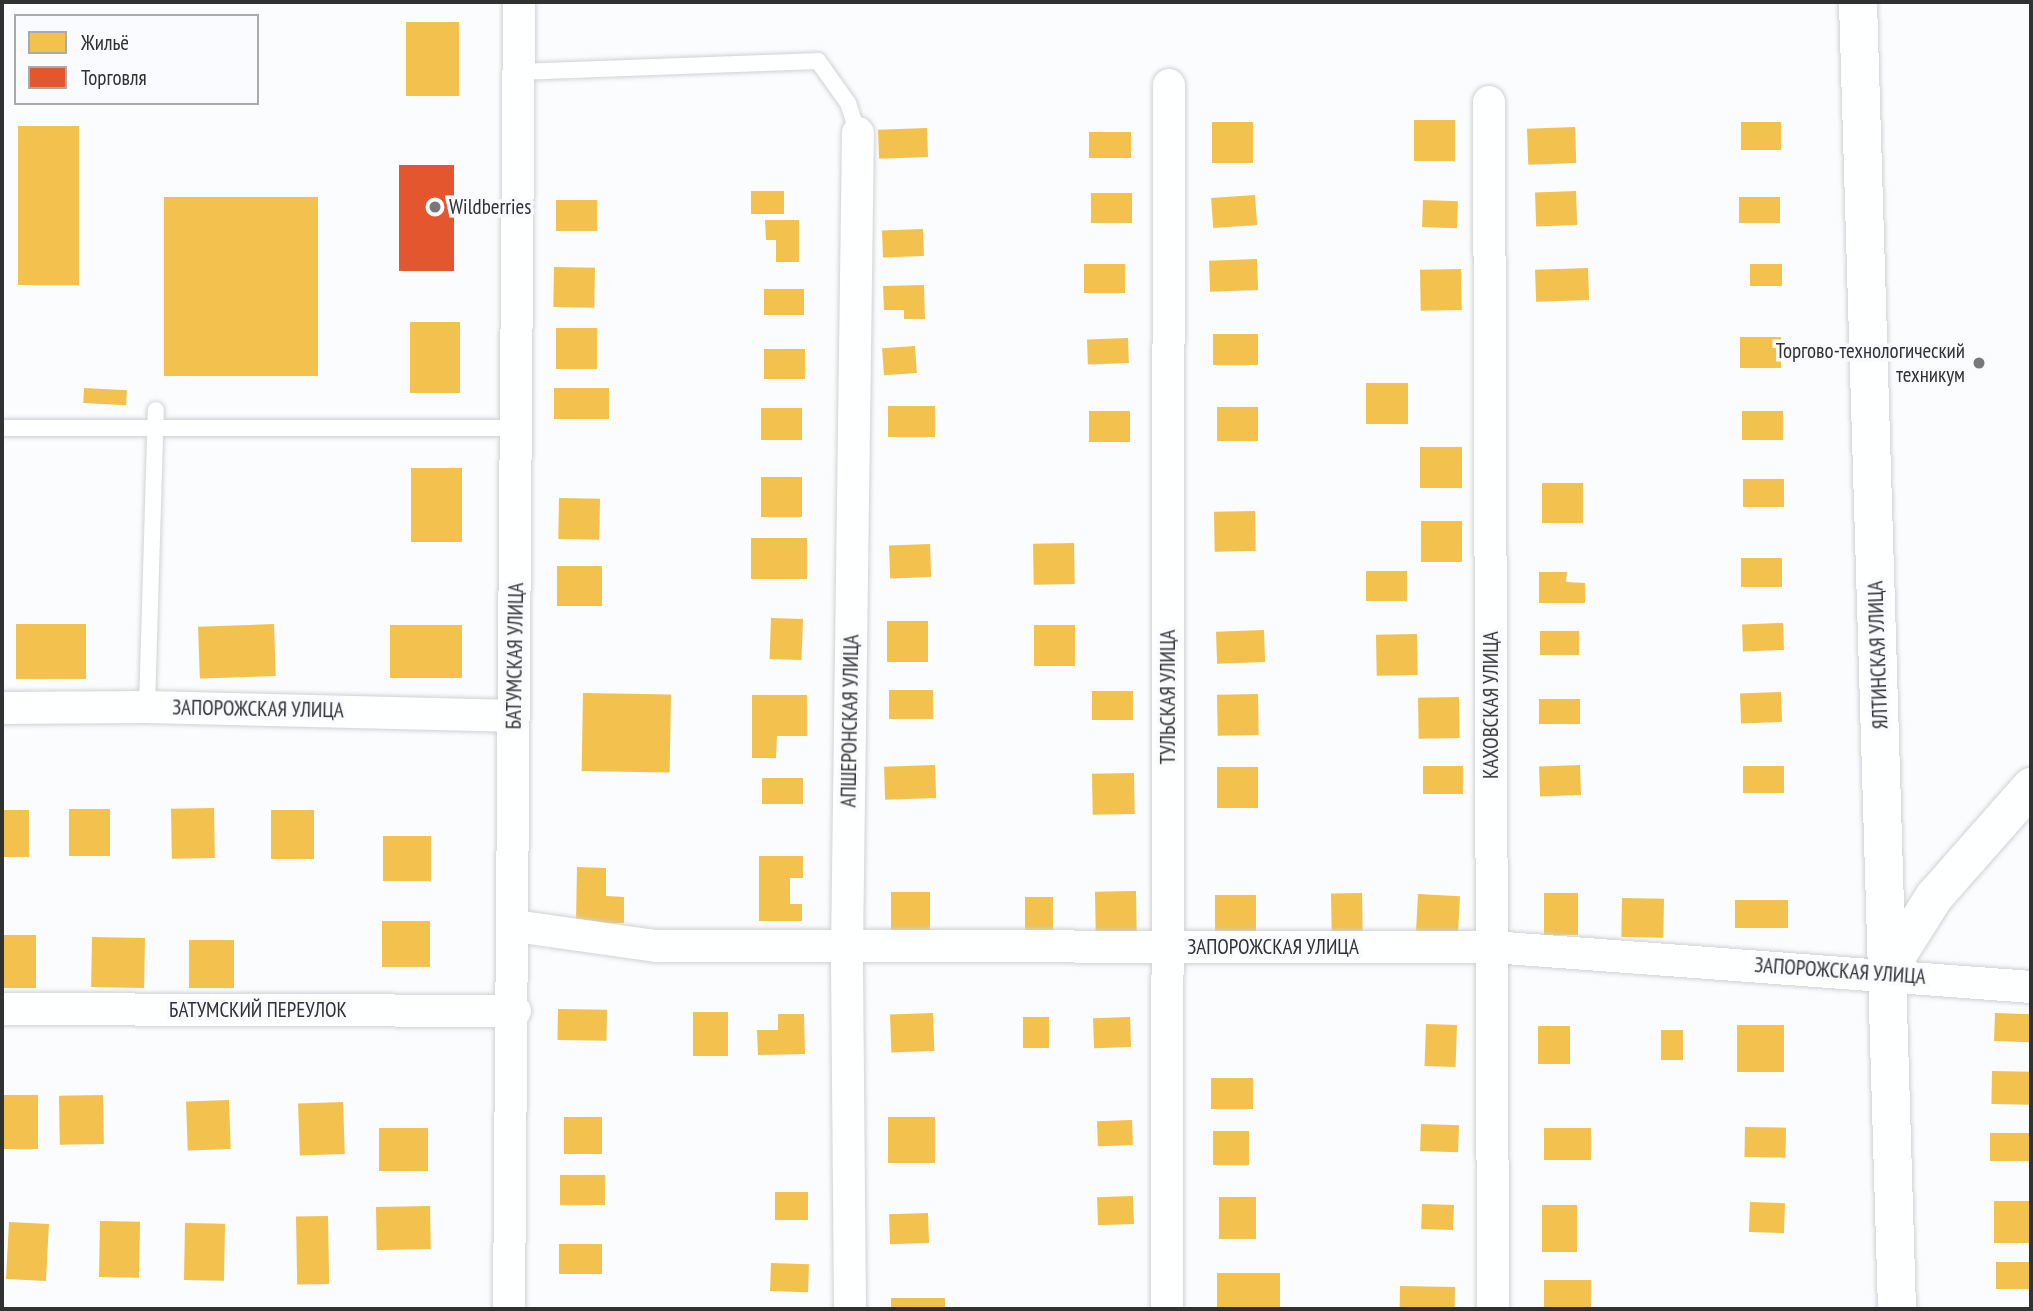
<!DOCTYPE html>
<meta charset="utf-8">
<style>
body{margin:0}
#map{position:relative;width:2033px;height:1311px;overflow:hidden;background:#fbfcfe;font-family:"PT Sans Narrow",sans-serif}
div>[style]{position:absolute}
.homes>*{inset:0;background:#f2c14e;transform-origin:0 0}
.shops>*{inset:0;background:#e4572e;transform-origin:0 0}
.roads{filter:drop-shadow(0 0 2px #d0d1d2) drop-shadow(0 0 2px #d0d1d2)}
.lane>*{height:16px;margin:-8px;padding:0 8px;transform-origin:8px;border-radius:8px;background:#feffff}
.street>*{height:32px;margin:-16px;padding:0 16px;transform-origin:16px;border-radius:16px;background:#feffff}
.secondary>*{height:38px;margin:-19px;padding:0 19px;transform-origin:19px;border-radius:19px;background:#feffff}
.dots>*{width:19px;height:19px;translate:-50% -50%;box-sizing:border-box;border:4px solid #fafbff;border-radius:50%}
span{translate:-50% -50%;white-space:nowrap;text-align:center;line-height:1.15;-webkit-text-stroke:7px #fafbff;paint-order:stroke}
.poi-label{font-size:21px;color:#313132}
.left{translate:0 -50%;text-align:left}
.right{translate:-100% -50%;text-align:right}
.street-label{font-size:21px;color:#313132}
.frame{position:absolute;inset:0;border:4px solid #313132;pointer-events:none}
.legend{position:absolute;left:14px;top:14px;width:245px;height:91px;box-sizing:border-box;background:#fafbff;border:2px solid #aaaaad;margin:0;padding:9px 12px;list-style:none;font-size:21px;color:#313132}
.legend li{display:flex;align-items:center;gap:14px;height:35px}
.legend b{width:35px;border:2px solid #aaaaad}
</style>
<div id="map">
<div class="homes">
<i style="left:406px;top:22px;width:53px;height:74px"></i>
<i style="left:1414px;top:120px;width:41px;height:41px"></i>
<i style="left:1212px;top:122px;width:41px;height:41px"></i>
<i style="left:1741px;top:122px;width:40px;height:28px"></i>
<i style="left:18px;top:126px;width:61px;height:159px"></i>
<i style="left:1575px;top:127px;width:36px;height:48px;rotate:88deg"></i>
<i style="left:927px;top:128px;width:29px;height:49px;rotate:88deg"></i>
<i style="left:1089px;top:132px;width:42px;height:26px"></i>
<i style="left:751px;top:191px;width:33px;height:23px"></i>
<i style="left:1576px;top:191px;width:34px;height:41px;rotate:88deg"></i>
<i style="left:1091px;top:193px;width:41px;height:30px"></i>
<i style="left:1255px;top:195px;width:30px;height:44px;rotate:86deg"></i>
<i style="left:164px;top:197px;width:154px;height:179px"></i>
<i style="left:1739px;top:197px;width:41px;height:26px"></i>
<i style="left:556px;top:200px;width:41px;height:31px"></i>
<i style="left:1423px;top:200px;width:35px;height:27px;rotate:2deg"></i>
<i style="clip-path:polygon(765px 220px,799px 220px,799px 262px,776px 262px,776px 240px,766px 240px)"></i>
<i style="left:923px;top:229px;width:27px;height:41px;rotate:88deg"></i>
<i style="left:1257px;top:259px;width:31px;height:48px;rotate:88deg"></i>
<i style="left:1084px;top:264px;width:41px;height:29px"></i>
<i style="left:1750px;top:264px;width:32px;height:22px"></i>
<i style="left:554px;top:267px;width:41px;height:40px;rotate:1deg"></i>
<i style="left:1588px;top:268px;width:32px;height:53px;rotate:88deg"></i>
<i style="left:1461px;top:269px;width:41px;height:41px;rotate:89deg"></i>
<i style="clip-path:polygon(924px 285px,925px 319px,904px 319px,904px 310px,884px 310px,883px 286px)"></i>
<i style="left:764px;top:289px;width:40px;height:26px"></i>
<i style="left:410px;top:322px;width:50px;height:71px"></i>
<i style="left:556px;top:328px;width:41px;height:41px"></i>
<i style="left:1213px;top:334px;width:45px;height:31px"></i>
<i style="left:1781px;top:337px;width:31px;height:41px;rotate:90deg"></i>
<i style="left:1128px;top:338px;width:25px;height:41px;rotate:88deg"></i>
<i style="left:915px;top:346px;width:27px;height:33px;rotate:86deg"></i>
<i style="left:764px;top:349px;width:41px;height:30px"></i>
<i style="left:1408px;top:383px;width:41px;height:42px;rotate:90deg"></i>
<i style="left:84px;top:388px;width:43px;height:15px;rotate:3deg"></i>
<i style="left:554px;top:388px;width:55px;height:31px"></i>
<i style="left:888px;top:406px;width:47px;height:31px"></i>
<i style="left:1258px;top:407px;width:34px;height:41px;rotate:90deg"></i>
<i style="left:761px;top:408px;width:41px;height:32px"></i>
<i style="left:1089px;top:411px;width:41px;height:31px"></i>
<i style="left:1742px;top:411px;width:41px;height:29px"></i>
<i style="left:1462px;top:447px;width:41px;height:42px;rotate:90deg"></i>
<i style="left:411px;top:468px;width:51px;height:74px"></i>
<i style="left:761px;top:477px;width:41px;height:40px"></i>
<i style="left:1743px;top:479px;width:41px;height:28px"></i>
<i style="left:1542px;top:483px;width:41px;height:40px"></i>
<i style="left:559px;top:498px;width:41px;height:41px;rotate:1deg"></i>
<i style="left:1255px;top:511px;width:40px;height:41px;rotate:89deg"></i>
<i style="left:1421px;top:521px;width:41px;height:41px"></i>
<i style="left:751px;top:538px;width:56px;height:41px"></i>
<i style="left:1074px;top:543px;width:41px;height:41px;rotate:89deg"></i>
<i style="left:930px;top:544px;width:33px;height:41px;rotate:88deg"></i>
<i style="left:1741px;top:558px;width:41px;height:29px"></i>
<i style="left:557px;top:566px;width:45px;height:40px"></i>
<i style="left:1407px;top:571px;width:30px;height:41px;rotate:90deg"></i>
<i style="clip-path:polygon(1539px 572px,1567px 572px,1566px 582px,1585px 583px,1585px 603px,1539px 603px)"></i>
<i style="left:771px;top:618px;width:32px;height:41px;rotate:2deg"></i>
<i style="left:928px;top:621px;width:41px;height:41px;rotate:90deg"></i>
<i style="left:1783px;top:623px;width:27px;height:41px;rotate:88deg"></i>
<i style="left:16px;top:624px;width:70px;height:55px"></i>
<i style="left:274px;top:624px;width:52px;height:76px;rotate:88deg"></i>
<i style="left:390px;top:625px;width:72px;height:53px"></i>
<i style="left:1034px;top:625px;width:41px;height:41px"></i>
<i style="left:1264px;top:630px;width:32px;height:48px;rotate:88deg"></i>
<i style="left:1540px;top:631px;width:39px;height:24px"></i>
<i style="left:1417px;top:634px;width:41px;height:41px;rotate:89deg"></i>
<i style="left:889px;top:690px;width:44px;height:29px"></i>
<i style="left:1092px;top:691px;width:41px;height:29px"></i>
<i style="left:1781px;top:692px;width:30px;height:41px;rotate:88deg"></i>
<i style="left:583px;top:693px;width:88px;height:78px;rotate:1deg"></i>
<i style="left:1258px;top:694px;width:41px;height:41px;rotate:89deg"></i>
<i style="clip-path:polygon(752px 695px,807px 695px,807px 736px,777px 736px,776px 758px,752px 758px)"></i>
<i style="left:1459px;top:697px;width:41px;height:41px;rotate:89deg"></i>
<i style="left:1580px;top:699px;width:25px;height:41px;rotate:90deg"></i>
<i style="left:935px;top:765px;width:33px;height:51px;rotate:88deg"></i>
<i style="left:1580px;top:765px;width:30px;height:41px;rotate:88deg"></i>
<i style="left:1423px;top:766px;width:40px;height:28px"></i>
<i style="left:1784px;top:766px;width:27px;height:41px;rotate:90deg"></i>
<i style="left:1258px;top:767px;width:41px;height:41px;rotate:90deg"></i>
<i style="left:1134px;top:773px;width:41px;height:42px;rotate:89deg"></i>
<i style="left:762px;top:778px;width:41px;height:26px"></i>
<i style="left:214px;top:808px;width:50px;height:43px;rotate:89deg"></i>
<i style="left:69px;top:809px;width:41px;height:47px"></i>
<i style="left:2px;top:810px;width:27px;height:47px"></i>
<i style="left:314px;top:810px;width:49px;height:43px;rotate:90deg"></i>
<i style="left:383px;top:836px;width:48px;height:45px"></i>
<i style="clip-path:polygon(759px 856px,803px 856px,803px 878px,790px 878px,790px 904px,802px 904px,802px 921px,759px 921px)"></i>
<i style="clip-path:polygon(577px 867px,606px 868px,606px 896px,624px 897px,624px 923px,576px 923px)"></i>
<i style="left:1136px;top:891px;width:40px;height:41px;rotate:89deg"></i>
<i style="left:891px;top:892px;width:39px;height:42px"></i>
<i style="left:1362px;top:893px;width:40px;height:31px;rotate:89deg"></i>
<i style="left:1544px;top:893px;width:34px;height:42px"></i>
<i style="left:1418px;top:894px;width:42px;height:39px;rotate:3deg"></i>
<i style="left:1256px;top:895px;width:40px;height:41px;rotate:90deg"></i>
<i style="left:1053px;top:897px;width:39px;height:28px;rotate:90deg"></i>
<i style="left:1622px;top:898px;width:42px;height:39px;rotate:1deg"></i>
<i style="left:1735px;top:900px;width:53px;height:28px"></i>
<i style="left:382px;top:921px;width:48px;height:46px"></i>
<i style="left:2px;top:935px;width:34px;height:53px"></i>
<i style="left:92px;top:937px;width:53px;height:50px;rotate:1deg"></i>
<i style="left:189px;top:940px;width:45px;height:48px"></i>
<i style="left:558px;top:1009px;width:49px;height:31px;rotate:1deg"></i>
<i style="left:728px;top:1012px;width:44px;height:35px;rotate:90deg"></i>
<i style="left:933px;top:1013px;width:38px;height:43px;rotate:88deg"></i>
<i style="left:1995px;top:1013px;width:36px;height:28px;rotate:2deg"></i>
<i style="clip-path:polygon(778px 1014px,804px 1014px,805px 1054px,758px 1055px,757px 1030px,778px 1030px)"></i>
<i style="left:1023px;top:1017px;width:26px;height:31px"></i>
<i style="left:1130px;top:1017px;width:30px;height:37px;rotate:88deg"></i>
<i style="left:1426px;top:1024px;width:31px;height:42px;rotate:2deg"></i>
<i style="left:1737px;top:1025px;width:47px;height:47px"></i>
<i style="left:1570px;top:1026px;width:38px;height:32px;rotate:90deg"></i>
<i style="left:1661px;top:1030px;width:22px;height:30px"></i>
<i style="left:1992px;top:1071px;width:39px;height:33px;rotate:1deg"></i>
<i style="left:1211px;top:1078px;width:42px;height:31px"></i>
<i style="left:2px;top:1095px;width:36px;height:54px"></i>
<i style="left:103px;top:1095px;width:49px;height:44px;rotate:89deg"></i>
<i style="left:229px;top:1100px;width:49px;height:43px;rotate:88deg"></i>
<i style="left:343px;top:1102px;width:52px;height:45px;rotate:88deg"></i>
<i style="left:564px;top:1117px;width:38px;height:37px"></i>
<i style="left:888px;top:1117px;width:47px;height:46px"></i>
<i style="left:1132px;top:1120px;width:25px;height:35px;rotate:88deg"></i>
<i style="left:1421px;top:1124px;width:38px;height:27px;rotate:2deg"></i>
<i style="left:1745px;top:1127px;width:41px;height:30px;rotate:1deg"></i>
<i style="left:428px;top:1128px;width:43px;height:49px;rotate:90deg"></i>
<i style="left:1544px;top:1128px;width:47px;height:32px"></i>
<i style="left:1213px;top:1131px;width:36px;height:34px"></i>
<i style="left:1990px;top:1133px;width:41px;height:28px"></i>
<i style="left:560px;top:1175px;width:45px;height:30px"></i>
<i style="left:775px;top:1192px;width:33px;height:28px"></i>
<i style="left:1133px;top:1196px;width:28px;height:36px;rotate:88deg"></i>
<i style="left:1219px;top:1197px;width:37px;height:42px"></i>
<i style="left:1994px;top:1201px;width:37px;height:42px"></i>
<i style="left:1750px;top:1202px;width:35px;height:30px;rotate:2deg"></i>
<i style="left:1422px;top:1204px;width:32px;height:25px;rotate:2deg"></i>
<i style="left:1542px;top:1205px;width:35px;height:47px"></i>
<i style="left:430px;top:1206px;width:43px;height:54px;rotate:89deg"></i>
<i style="left:928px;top:1213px;width:30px;height:39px;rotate:88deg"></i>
<i style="left:328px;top:1216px;width:68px;height:32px;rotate:89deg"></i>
<i style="left:100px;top:1221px;width:40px;height:56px;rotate:1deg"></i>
<i style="left:9px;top:1222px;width:40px;height:57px;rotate:3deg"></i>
<i style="left:185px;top:1223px;width:40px;height:57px;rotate:1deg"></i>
<i style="left:559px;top:1244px;width:43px;height:30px"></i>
<i style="left:1996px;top:1262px;width:35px;height:27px"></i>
<i style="left:771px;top:1263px;width:38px;height:28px;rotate:2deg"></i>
<i style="left:1217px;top:1273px;width:63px;height:36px"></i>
<i style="left:1544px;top:1280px;width:47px;height:29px"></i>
<i style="left:1400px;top:1286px;width:55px;height:23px;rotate:1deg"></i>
<i style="left:891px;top:1298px;width:54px;height:11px"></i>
</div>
<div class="shops">
<i style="left:399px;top:165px;width:55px;height:106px"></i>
</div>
<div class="roads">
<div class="lane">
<i style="left:518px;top:72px;width:300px;rotate:-2.1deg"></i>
<i style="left:818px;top:61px;width:52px;rotate:54.5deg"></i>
<i style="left:848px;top:103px;width:32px;rotate:72deg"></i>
<i style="left:2px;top:428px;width:515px"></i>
<i style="left:147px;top:707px;width:297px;rotate:-88.3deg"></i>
</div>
<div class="street">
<i style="left:1489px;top:102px;width:1207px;rotate:89.81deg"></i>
<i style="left:2px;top:708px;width:145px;rotate:-0.4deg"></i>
<i style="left:147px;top:707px;width:367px;rotate:1.4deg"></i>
<i style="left:515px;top:926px;width:142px;rotate:8.1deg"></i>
<i style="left:656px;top:946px;width:836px;rotate:0.07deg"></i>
<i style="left:1492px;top:947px;width:540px;rotate:4.24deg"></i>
<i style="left:2px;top:1009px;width:513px;rotate:0.22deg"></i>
<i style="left:509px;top:1309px;width:1307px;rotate:-89.56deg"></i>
<i style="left:850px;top:1309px;width:361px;rotate:-90.5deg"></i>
<i style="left:847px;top:948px;width:815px;rotate:-89.23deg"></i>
<i style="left:1167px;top:1309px;width:1224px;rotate:-89.91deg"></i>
</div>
<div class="secondary">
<i style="left:1858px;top:2px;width:1308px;rotate:88.29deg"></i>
<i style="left:1886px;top:973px;width:90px;rotate:-57.7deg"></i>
<i style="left:1934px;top:897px;width:147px;rotate:-48.6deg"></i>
</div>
</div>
<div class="dots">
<i style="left:435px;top:207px;background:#787879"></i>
<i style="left:1979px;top:363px;background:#787879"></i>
</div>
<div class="poi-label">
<span class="left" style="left:449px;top:207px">Wildberries</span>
<span class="right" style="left:1965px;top:363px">Торгово-технологический<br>техникум</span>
</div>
<div class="street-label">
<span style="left:1878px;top:655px;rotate:-92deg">ЯЛТИНСКАЯ УЛИЦА</span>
<span style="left:515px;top:656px;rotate:-89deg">БАТУМСКАЯ УЛИЦА</span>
<span style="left:1168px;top:697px;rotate:-90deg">ТУЛЬСКАЯ УЛИЦА</span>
<span style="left:1491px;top:705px;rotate:-90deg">КАХОВСКАЯ УЛИЦА</span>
<span style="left:258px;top:709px;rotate:1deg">ЗАПОРОЖСКАЯ УЛИЦА</span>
<span style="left:850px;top:721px;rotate:-89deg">АПШЕРОНСКАЯ УЛИЦА</span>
<span style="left:1273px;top:947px">ЗАПОРОЖСКАЯ УЛИЦА</span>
<span style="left:1840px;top:971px;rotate:4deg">ЗАПОРОЖСКАЯ УЛИЦА</span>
<span style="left:258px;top:1010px">БАТУМСКИЙ ПЕРЕУЛОК</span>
</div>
<div class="frame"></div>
<ul class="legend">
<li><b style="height:19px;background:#f2c14e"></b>Жильё</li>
<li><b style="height:19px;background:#e4572e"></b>Торговля</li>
</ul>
</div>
